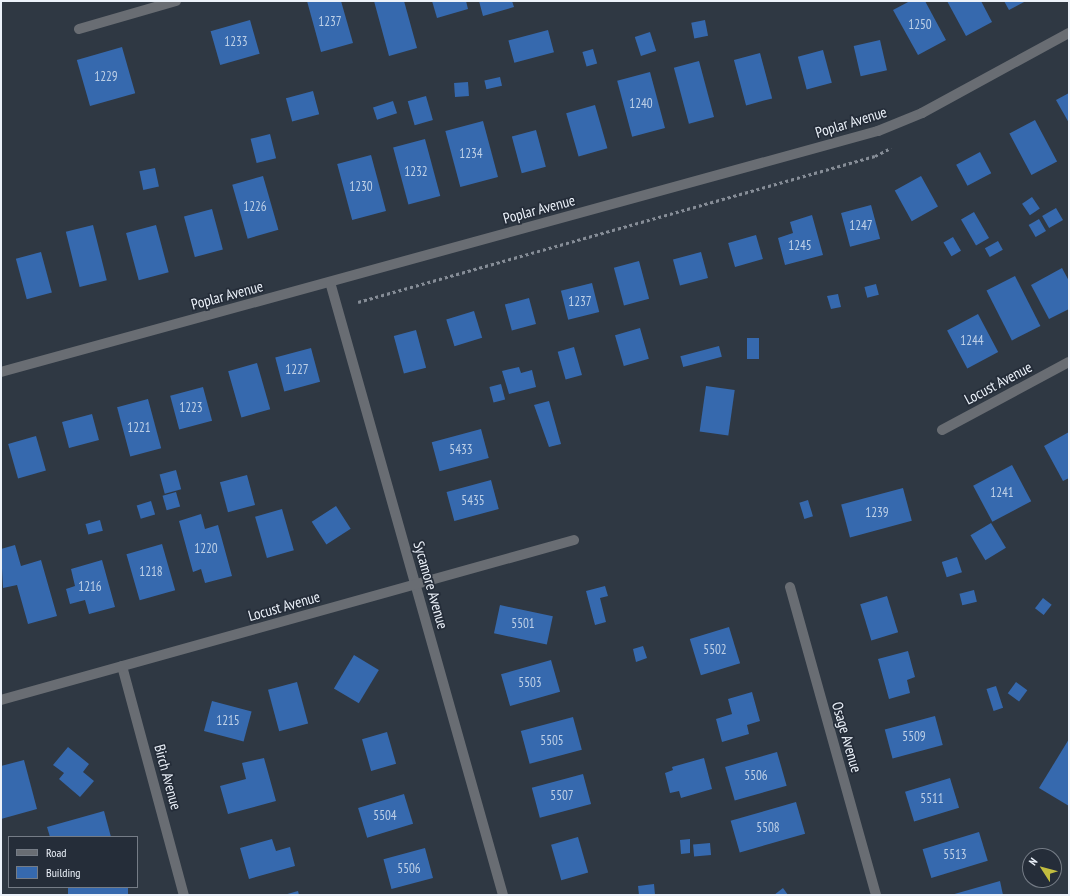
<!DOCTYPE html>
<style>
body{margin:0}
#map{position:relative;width:1070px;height:896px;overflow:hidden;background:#2f3843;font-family:"PT Sans Narrow",sans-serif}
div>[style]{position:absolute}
.building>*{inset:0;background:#3669ae;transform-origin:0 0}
.path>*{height:2.5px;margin-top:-1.25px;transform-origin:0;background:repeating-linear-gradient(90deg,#868d97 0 3px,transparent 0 6px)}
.minor>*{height:10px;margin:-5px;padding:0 5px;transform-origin:5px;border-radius:5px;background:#696d73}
span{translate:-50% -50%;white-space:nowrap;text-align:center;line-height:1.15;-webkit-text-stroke:3.5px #252d39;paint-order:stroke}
.number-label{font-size:13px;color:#bed0e7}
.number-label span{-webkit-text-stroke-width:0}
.street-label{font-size:15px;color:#ecf2fa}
.frame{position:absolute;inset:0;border:2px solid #ecf2fa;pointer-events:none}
.legend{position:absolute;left:8px;top:836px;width:130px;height:52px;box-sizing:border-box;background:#252d39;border:1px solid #757c86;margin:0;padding:5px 7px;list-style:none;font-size:12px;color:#ecf2fa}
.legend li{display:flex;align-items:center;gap:8px;height:20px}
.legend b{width:20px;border:1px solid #757c86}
.north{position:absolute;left:1022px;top:848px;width:40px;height:40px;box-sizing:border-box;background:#252d39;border:1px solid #757c86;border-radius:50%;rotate:306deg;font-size:11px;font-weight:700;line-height:16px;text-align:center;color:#ecf2fa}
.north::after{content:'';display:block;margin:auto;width:14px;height:18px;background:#c2bd3f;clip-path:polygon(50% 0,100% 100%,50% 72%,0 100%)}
</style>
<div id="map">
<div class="building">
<i style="clip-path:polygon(307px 1px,341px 1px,353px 43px,321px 52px)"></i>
<i style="clip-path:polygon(374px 1px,404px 1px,417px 48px,389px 56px)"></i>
<i style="clip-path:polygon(432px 1px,466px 1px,468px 9px,437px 18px)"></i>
<i style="clip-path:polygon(479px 1px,512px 1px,514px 7px,483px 16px)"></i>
<i style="clip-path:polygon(910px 1px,925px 1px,946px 40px,918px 55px,893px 10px)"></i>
<i style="clip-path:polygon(947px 1px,981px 1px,992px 22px,966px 36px)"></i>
<i style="clip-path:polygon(1004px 1px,1026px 1px,1009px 10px)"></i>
<i style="left:250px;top:20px;width:35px;height:41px;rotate:74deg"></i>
<i style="left:705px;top:20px;width:16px;height:14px;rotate:79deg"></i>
<i style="left:548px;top:30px;width:23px;height:41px;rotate:75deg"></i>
<i style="left:650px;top:32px;width:20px;height:16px;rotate:72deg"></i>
<i style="left:880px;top:40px;width:31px;height:27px;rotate:77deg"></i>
<i style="left:122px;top:47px;width:48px;height:47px;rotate:74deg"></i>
<i style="left:593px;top:49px;width:15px;height:11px;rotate:74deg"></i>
<i style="left:823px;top:50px;width:34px;height:26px;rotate:75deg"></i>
<i style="left:760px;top:53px;width:47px;height:27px;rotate:75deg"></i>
<i style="left:699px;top:61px;width:58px;height:26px;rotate:75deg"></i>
<i style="left:650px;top:72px;width:58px;height:34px;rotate:75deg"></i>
<i style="left:500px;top:77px;width:9px;height:16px;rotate:77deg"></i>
<i style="left:468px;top:82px;width:14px;height:14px;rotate:86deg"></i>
<i style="left:313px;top:91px;width:24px;height:28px;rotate:75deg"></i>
<i style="clip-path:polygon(1069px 93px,1069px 123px,1056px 100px)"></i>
<i style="left:426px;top:96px;width:25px;height:19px;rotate:74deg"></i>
<i style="left:393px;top:101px;width:13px;height:21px;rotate:72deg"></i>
<i style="left:595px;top:105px;width:45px;height:30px;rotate:74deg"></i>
<i style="left:1035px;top:120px;width:47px;height:29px;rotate:62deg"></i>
<i style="left:483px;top:121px;width:58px;height:39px;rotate:75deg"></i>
<i style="left:536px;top:130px;width:38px;height:25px;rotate:75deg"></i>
<i style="left:270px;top:134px;width:25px;height:20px;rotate:76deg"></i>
<i style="left:425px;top:139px;width:59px;height:33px;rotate:75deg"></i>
<i style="left:980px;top:152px;width:24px;height:27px;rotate:62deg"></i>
<i style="left:371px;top:155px;width:58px;height:35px;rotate:75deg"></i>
<i style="left:155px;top:168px;width:19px;height:16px;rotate:78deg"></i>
<i style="left:263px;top:176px;width:56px;height:32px;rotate:74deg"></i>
<i style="left:921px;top:176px;width:35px;height:30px;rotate:61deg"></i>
<i style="left:1032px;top:197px;width:14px;height:12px;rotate:56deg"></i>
<i style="left:871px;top:205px;width:35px;height:31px;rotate:75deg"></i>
<i style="left:1056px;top:208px;width:14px;height:16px;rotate:60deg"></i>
<i style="left:212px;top:209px;width:42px;height:29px;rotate:75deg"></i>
<i style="left:974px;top:212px;width:30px;height:15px;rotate:60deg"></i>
<i style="clip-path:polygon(812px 215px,823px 255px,785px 265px,778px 238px,793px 233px,790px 222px)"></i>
<i style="left:1039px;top:219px;width:14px;height:12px;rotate:60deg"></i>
<i style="left:93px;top:225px;width:57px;height:28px;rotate:76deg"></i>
<i style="left:156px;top:225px;width:49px;height:31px;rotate:75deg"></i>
<i style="left:756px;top:235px;width:25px;height:29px;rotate:74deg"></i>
<i style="left:953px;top:237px;width:16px;height:11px;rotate:60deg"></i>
<i style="left:998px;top:241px;width:10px;height:15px;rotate:61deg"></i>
<i style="left:41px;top:252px;width:42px;height:26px;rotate:75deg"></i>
<i style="left:701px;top:252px;width:27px;height:29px;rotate:75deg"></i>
<i style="left:639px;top:261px;width:39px;height:26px;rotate:75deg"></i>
<i style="clip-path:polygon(1062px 268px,1069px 281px,1069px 309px,1049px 319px,1031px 285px)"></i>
<i style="left:1015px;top:276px;width:56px;height:32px;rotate:63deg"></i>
<i style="left:592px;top:283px;width:30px;height:32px;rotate:76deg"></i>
<i style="left:876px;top:284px;width:11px;height:12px;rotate:75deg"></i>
<i style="clip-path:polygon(838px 294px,841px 307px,831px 309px,827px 296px)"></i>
<i style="left:529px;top:298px;width:27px;height:25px;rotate:75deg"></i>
<i style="left:474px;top:311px;width:28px;height:29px;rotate:73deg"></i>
<i style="left:978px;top:314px;width:43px;height:35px;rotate:62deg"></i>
<i style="left:640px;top:328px;width:32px;height:26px;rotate:74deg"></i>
<i style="left:416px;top:330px;width:39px;height:23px;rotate:75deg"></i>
<i style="left:747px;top:338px;width:12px;height:21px"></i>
<i style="left:719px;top:346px;width:11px;height:40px;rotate:75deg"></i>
<i style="left:574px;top:347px;width:29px;height:17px;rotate:74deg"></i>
<i style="left:311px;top:348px;width:35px;height:37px;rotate:75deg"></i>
<i style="left:257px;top:363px;width:48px;height:30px;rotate:74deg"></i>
<i style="clip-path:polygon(519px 367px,521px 373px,532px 370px,536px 387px,509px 394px,502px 371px)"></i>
<i style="left:501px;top:384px;width:16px;height:12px;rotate:75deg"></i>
<i style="left:706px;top:386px;width:29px;height:46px;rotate:8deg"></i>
<i style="left:203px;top:387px;width:35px;height:34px;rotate:75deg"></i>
<i style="left:148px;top:399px;width:51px;height:32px;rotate:75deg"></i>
<i style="clip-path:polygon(549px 401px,561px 444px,549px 447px,534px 405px)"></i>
<i style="left:92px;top:414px;width:27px;height:31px;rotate:75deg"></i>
<i style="left:481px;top:429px;width:30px;height:51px;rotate:75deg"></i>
<i style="clip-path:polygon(1069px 432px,1069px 478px,1063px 481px,1044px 446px)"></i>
<i style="left:36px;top:436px;width:36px;height:29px;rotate:74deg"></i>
<i style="left:1012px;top:465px;width:41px;height:44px;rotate:62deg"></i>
<i style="left:176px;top:470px;width:20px;height:17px;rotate:75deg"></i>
<i style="left:247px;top:475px;width:31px;height:28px;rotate:75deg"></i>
<i style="left:491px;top:480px;width:30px;height:46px;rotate:75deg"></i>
<i style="left:903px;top:488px;width:34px;height:64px;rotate:75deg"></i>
<i style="left:176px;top:492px;width:15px;height:14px;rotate:74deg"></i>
<i style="left:808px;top:500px;width:17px;height:9px;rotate:73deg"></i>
<i style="left:151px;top:501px;width:14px;height:15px;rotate:73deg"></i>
<i style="left:336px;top:506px;width:27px;height:29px;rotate:57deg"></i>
<i style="left:282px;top:509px;width:43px;height:28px;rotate:74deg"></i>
<i style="clip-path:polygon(201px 514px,205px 529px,218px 525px,232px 576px,205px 583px,201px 569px,193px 572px,179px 521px)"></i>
<i style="left:100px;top:520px;width:11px;height:15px;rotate:75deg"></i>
<i style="left:991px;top:523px;width:29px;height:24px;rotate:59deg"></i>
<i style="left:162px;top:544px;width:48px;height:37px;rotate:74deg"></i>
<i style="clip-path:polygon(15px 545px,21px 566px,41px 560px,57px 616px,28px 624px,17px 585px,3px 588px,1px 549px)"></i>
<i style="left:957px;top:557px;width:16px;height:16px;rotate:72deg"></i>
<i style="clip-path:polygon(102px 560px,115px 607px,89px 614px,85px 600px,70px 604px,66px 589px,75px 586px,71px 569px)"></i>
<i style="clip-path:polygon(605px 586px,608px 596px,600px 598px,606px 622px,595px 625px,586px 591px)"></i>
<i style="left:974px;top:590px;width:12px;height:15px;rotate:76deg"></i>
<i style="left:887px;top:596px;width:38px;height:28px;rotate:73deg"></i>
<i style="left:1043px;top:598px;width:11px;height:13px;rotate:38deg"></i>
<i style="left:500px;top:605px;width:54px;height:29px;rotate:12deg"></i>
<i style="left:729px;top:627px;width:38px;height:41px;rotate:73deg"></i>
<i style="clip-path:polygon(643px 646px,647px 658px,636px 662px,633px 649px)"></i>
<i style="clip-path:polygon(908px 651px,915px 677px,907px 680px,910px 693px,889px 699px,878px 659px)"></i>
<i style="left:354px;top:655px;width:29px;height:39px;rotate:31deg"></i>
<i style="left:551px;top:660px;width:33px;height:52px;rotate:74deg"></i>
<i style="left:297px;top:682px;width:43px;height:30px;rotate:75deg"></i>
<i style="left:1016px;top:682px;width:14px;height:14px;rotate:36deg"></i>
<i style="left:996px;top:686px;width:23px;height:10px;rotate:72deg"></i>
<i style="clip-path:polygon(752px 692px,760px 721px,747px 725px,749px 734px,722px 742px,716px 719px,732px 714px,728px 699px)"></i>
<i style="left:212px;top:701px;width:41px;height:31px;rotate:15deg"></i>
<i style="left:935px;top:716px;width:30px;height:52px;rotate:75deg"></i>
<i style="left:573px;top:717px;width:34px;height:54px;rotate:75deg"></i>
<i style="left:387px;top:732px;width:33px;height:26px;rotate:74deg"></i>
<i style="clip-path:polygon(1069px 739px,1069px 806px,1039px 788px)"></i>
<i style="clip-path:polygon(68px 747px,89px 764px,83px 772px,94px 781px,80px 797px,59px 779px,64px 773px,53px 765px)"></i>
<i style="left:777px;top:752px;width:35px;height:54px;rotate:74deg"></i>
<i style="clip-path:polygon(264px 758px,276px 801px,228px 814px,220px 786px,246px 779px,242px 763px)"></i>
<i style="clip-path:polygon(704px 758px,712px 789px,681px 798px,679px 791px,670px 793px,665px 773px,673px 770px,672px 767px)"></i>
<i style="clip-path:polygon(24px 760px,37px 809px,1px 819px,1px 766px)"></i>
<i style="left:583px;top:774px;width:31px;height:53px;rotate:75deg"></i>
<i style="left:950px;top:778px;width:31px;height:47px;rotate:73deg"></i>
<i style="left:404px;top:794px;width:31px;height:48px;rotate:73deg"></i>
<i style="left:796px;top:802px;width:33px;height:68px;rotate:74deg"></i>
<i style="clip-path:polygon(104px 811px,111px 837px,50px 837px,47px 827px)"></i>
<i style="left:979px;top:832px;width:30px;height:59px;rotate:73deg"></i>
<i style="left:578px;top:837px;width:37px;height:28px;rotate:74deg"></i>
<i style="clip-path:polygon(272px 839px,276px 851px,290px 847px,295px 866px,249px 879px,240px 848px)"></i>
<i style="clip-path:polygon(690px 839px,690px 853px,681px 854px,680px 840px)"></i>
<i style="left:710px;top:843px;width:12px;height:17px;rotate:85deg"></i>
<i style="left:425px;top:848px;width:31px;height:43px;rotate:75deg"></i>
<i style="clip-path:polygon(1000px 881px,1003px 895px,951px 895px)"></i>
<i style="clip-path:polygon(654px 884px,655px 895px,639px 895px,638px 886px)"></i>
<i style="left:68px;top:887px;width:60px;height:9px"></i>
<i style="clip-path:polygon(783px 888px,788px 895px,774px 895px)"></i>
<i style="clip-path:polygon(298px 891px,299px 895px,284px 895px)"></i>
</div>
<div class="path">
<i style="left:358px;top:302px;width:537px;rotate:-15.77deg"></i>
<i style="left:875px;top:156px;width:18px;rotate:-27deg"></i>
</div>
<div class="minor">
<i style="left:79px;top:29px;width:101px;rotate:-16.1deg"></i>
<i style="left:330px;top:282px;width:637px;rotate:74.24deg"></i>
<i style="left:1px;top:372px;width:910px;rotate:-15.37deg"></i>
<i style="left:878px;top:131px;width:48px;rotate:-22.2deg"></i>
<i style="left:922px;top:113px;width:167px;rotate:-28.6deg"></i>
<i style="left:942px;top:430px;width:144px;rotate:-28.2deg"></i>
<i style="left:790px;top:587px;width:320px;rotate:74.4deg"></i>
<i style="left:122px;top:666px;width:237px;rotate:74.9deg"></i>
<i style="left:1px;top:700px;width:595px;rotate:-15.6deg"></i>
</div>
<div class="number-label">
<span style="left:330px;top:22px">1237</span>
<span style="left:920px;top:25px">1250</span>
<span style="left:236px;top:42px">1233</span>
<span style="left:106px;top:77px">1229</span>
<span style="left:641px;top:104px">1240</span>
<span style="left:471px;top:154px">1234</span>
<span style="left:416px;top:172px">1232</span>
<span style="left:361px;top:187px">1230</span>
<span style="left:255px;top:207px">1226</span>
<span style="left:861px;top:226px">1247</span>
<span style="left:800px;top:246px">1245</span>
<span style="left:580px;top:302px">1237</span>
<span style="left:972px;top:341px">1244</span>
<span style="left:297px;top:370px">1227</span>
<span style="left:191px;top:408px">1223</span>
<span style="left:139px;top:428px">1221</span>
<span style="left:461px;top:450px">5433</span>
<span style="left:1002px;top:493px">1241</span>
<span style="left:473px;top:501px">5435</span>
<span style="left:877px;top:513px">1239</span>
<span style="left:206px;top:549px">1220</span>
<span style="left:151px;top:572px">1218</span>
<span style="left:90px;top:587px">1216</span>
<span style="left:523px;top:624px">5501</span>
<span style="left:715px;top:650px">5502</span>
<span style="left:530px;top:683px">5503</span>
<span style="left:228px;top:721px">1215</span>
<span style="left:914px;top:737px">5509</span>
<span style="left:552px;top:741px">5505</span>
<span style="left:756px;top:776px">5506</span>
<span style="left:562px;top:796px">5507</span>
<span style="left:932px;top:799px">5511</span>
<span style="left:385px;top:816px">5504</span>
<span style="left:768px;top:828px">5508</span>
<span style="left:955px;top:855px">5513</span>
<span style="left:409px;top:869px">5506</span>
</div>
<div class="street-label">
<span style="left:851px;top:122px;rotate:-17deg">Poplar Avenue</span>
<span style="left:539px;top:209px;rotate:-15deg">Poplar Avenue</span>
<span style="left:227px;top:295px;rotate:-15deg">Poplar Avenue</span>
<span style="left:998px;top:383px;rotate:-28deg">Locust Avenue</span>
<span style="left:431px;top:585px;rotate:74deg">Sycamore Avenue</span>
<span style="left:284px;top:606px;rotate:-16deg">Locust Avenue</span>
<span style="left:847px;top:737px;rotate:74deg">Osage Avenue</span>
<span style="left:168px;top:777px;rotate:75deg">Birch Avenue</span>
</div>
<div class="frame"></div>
<ul class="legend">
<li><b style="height:5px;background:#696d73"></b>Road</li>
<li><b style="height:11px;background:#3669ae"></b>Building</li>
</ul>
<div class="north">N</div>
</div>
